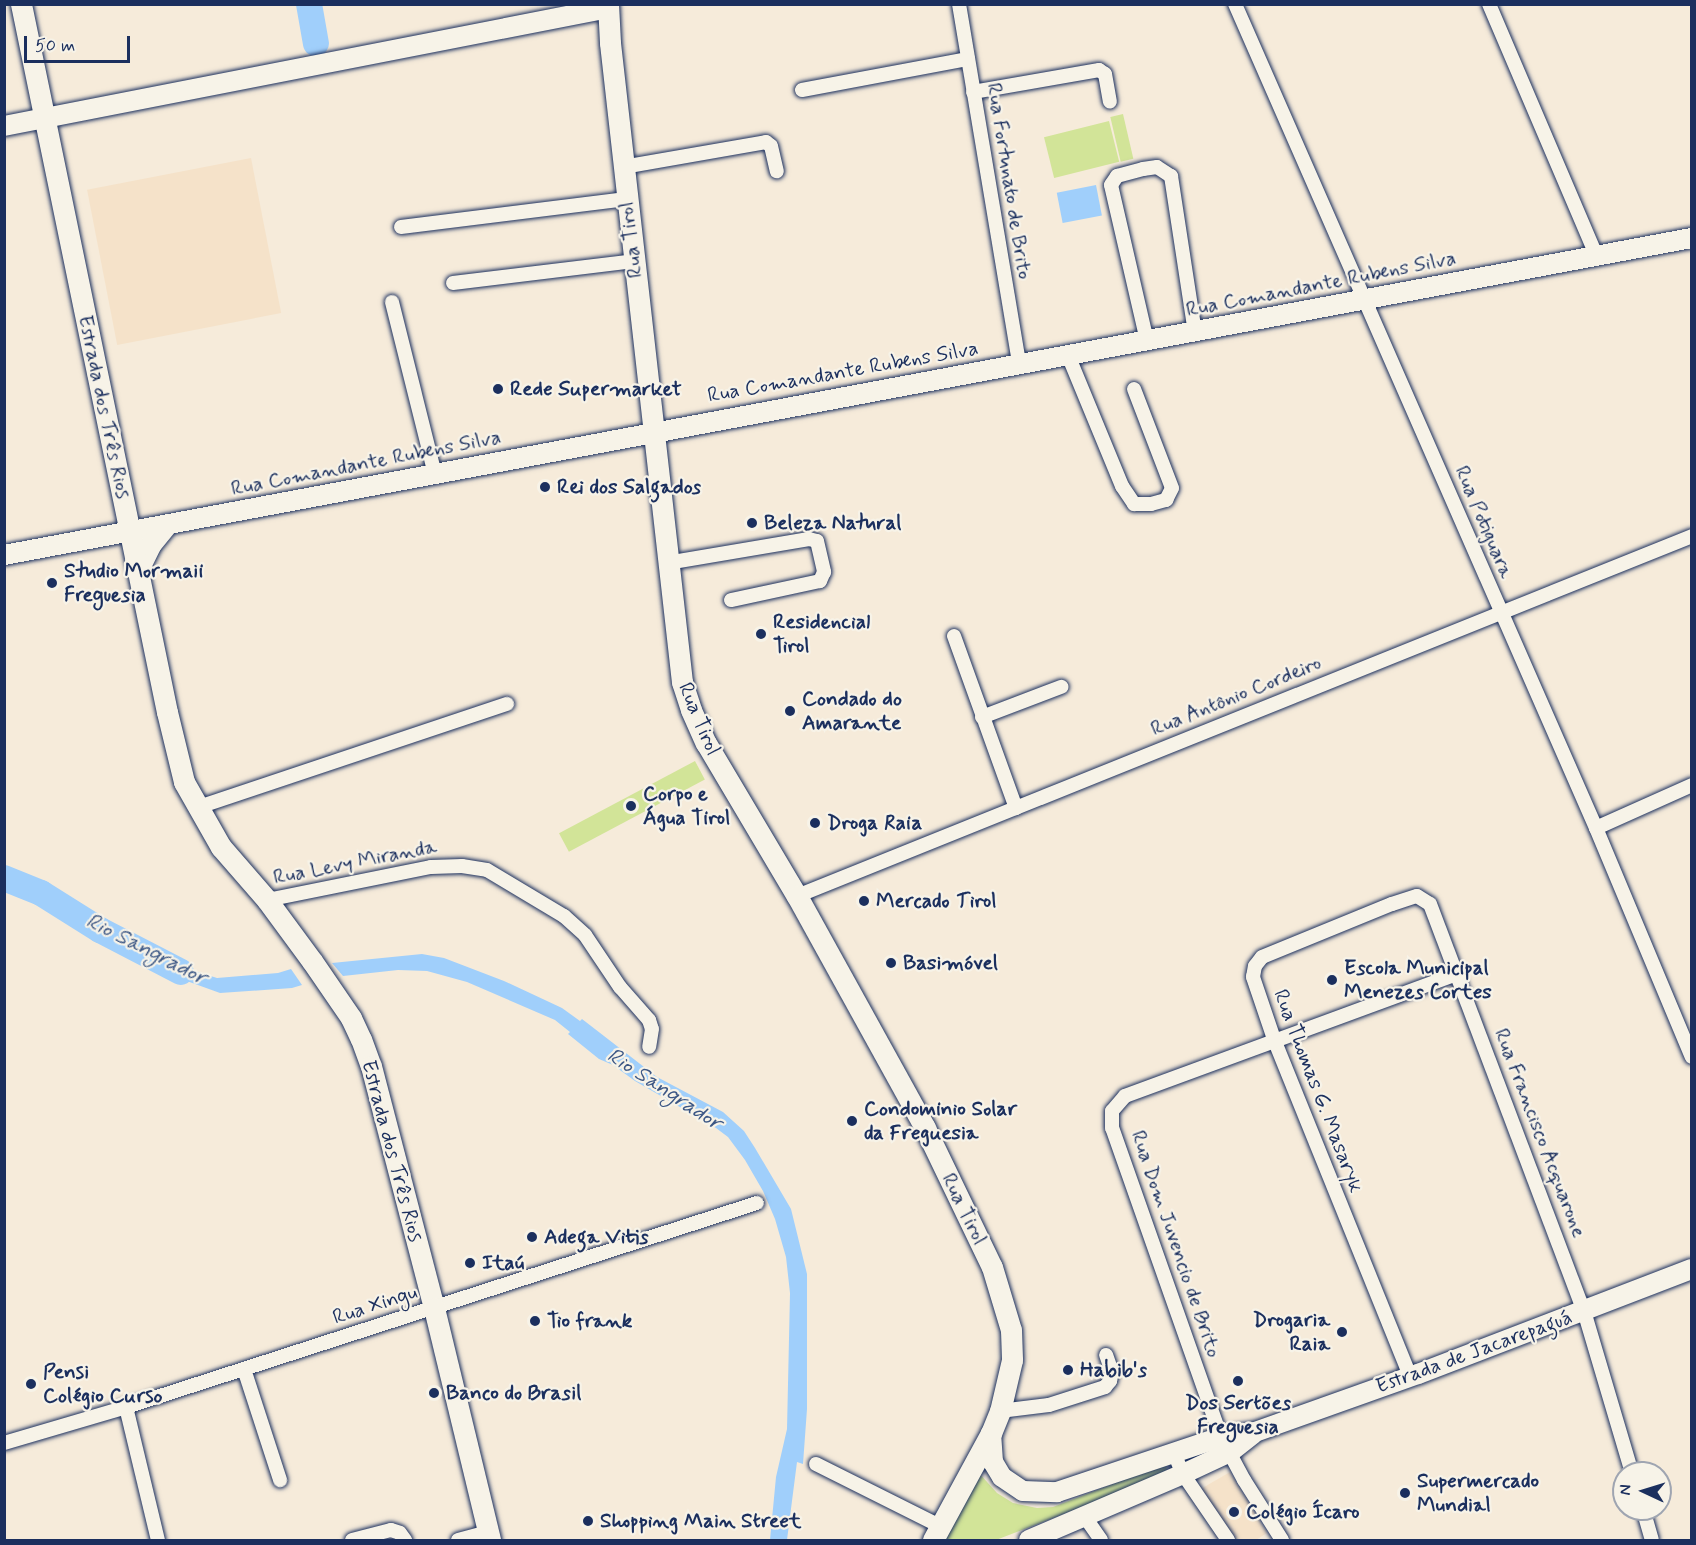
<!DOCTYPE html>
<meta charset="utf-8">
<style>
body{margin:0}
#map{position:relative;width:1696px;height:1545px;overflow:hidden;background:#f6ebda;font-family:Mynerve,sans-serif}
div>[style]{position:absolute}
.built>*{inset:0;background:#f5e2c9;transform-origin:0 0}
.green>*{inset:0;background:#d2e498;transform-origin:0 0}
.water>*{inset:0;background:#a0cffb;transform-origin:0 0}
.river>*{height:26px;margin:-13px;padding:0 13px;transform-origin:13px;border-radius:13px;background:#a0cffb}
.roads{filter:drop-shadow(0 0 2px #1b2f5e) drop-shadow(0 0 2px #1b2f5e)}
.street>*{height:14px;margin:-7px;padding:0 7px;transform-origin:7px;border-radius:7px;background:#f7f3e8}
.secondary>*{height:20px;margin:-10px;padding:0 10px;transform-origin:10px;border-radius:10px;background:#f7f3e8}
.primary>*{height:21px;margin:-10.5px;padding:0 10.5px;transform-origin:10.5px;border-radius:10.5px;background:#f7f3e8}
.dots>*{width:16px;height:16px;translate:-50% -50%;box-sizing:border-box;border:3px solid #f7f3e8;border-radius:50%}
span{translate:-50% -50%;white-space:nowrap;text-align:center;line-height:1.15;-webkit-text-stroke:4.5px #f7f3e8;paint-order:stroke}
.street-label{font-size:21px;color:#1b2f5e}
.poi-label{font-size:21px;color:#1b2f5e;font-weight:700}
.left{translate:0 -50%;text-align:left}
.right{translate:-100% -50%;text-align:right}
.water-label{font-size:22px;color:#3c5785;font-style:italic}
.frame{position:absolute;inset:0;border:6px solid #1b2f5e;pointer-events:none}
.north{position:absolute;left:1612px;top:1461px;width:60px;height:60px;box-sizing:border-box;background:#f7f3e8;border:2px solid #9fa5b1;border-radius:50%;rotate:274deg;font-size:16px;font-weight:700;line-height:24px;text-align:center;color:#1b2f5e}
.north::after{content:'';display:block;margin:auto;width:21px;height:27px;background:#1b2f5e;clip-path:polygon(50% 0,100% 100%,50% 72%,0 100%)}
.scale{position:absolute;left:24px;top:36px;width:106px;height:27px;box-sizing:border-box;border:3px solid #1b2f5e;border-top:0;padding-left:8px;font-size:18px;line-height:21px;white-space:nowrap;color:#1b2f5e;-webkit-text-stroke:4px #f7f3e8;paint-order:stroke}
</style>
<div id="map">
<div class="built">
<i style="left:251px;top:158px;width:158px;height:167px;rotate:79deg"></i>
<i style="clip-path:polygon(1230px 1472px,1267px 1533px,1256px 1540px,1236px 1540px,1199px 1490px)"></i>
</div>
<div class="green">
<i style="left:1123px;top:114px;width:46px;height:13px;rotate:77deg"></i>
<i style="left:1109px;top:121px;width:42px;height:67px;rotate:76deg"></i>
<i style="left:695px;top:761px;width:21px;height:154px;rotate:62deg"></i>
<i style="clip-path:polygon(1162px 1465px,1166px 1466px,1167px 1471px,1160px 1477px,996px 1540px,940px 1540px,978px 1472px,997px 1493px,1013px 1503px,1037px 1508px,1053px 1507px)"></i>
</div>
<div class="water">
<i style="left:1096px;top:185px;width:31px;height:40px;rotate:79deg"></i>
<i style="clip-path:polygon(422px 954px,444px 958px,504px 981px,562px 1008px,580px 1021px,582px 1019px,657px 1077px,723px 1112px,744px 1131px,755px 1148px,791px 1209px,807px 1274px,807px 1409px,803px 1464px,797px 1462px,787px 1540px,770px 1540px,776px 1477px,787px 1429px,790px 1293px,786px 1257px,775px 1219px,763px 1191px,745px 1160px,728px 1137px,716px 1128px,635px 1081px,613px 1065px,599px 1059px,568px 1034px,570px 1032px,555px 1020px,467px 982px,427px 971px,398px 970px,343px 976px,332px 963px)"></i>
<i style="clip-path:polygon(152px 957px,217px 978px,278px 973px,291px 969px,302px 985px,292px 988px,220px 993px,184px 980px)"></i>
</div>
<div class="river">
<i style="left:309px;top:4px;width:40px;rotate:80deg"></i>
<i style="left:4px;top:878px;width:40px;rotate:22deg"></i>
<i style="left:41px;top:893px;width:70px;rotate:32.1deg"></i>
<i style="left:100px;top:930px;width:91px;rotate:27.4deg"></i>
</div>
<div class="roads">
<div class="street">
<i style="left:959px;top:4px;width:365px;rotate:80.5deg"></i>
<i style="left:1235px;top:4px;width:900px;rotate:66.34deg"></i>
<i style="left:1596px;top:828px;width:248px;rotate:67.3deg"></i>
<i style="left:1489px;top:4px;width:273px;rotate:66.9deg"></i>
<i style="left:802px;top:90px;width:169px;rotate:-10.6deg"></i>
<i style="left:973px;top:92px;width:128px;rotate:-9.9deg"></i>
<i style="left:1099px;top:70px;width:7px;rotate:34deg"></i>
<i style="left:1105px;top:74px;width:28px;rotate:80deg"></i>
<i style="left:623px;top:167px;width:145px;rotate:-9.9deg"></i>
<i style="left:766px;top:142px;width:6px;rotate:39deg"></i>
<i style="left:771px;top:146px;width:26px;rotate:77deg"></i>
<i style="left:401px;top:227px;width:227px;rotate:-7.1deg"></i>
<i style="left:453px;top:283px;width:182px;rotate:-6.9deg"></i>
<i style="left:392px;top:302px;width:178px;rotate:76deg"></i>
<i style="left:1147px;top:341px;width:160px;rotate:-103deg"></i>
<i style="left:1111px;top:185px;width:11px;rotate:-56deg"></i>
<i style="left:1117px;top:176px;width:27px;rotate:-15deg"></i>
<i style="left:1143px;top:169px;width:14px;rotate:-8deg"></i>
<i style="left:1157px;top:167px;width:17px;rotate:33deg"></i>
<i style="left:1171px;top:176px;width:158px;rotate:81.3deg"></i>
<i style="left:1068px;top:355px;width:142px;rotate:67.6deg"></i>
<i style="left:1122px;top:486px;width:22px;rotate:56deg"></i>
<i style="left:1134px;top:504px;width:17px"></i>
<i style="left:1151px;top:504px;width:16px;rotate:-15deg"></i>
<i style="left:1166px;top:500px;width:13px;rotate:-63deg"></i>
<i style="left:1172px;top:488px;width:106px;rotate:-111deg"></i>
<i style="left:667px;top:563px;width:144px;rotate:-9.6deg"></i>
<i style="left:809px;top:539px;width:8px;rotate:14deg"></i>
<i style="left:817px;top:541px;width:32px;rotate:77deg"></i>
<i style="left:824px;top:572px;width:10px;rotate:114deg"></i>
<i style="left:820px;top:581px;width:91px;rotate:167.9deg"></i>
<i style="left:954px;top:636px;width:183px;rotate:70.2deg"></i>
<i style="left:982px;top:717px;width:85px;rotate:-20.8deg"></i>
<i style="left:196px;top:808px;width:328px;rotate:-18.5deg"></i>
<i style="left:1596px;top:828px;width:105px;rotate:-24.1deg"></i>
<i style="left:797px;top:896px;width:965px;rotate:-21.91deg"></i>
<i style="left:267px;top:900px;width:167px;rotate:-11.4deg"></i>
<i style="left:431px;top:867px;width:31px;rotate:-2deg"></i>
<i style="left:462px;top:866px;width:25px;rotate:9deg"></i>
<i style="left:487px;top:870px;width:90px;rotate:30.9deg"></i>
<i style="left:564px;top:916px;width:28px;rotate:42deg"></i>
<i style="left:585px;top:935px;width:63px;rotate:56.1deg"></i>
<i style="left:620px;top:987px;width:44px;rotate:48.7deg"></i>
<i style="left:649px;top:1020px;width:9px;rotate:72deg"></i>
<i style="left:652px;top:1029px;width:18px;rotate:99deg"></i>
<i style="left:244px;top:1369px;width:117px;rotate:72deg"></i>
<i style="left:1410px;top:1376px;width:360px;rotate:-112deg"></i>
<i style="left:1275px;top:1042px;width:69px;rotate:-108.7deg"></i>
<i style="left:1253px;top:977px;width:11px;rotate:-80deg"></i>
<i style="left:1255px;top:966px;width:11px;rotate:-52deg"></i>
<i style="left:1262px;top:957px;width:140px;rotate:-22.2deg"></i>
<i style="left:1392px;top:904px;width:26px;rotate:-18deg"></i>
<i style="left:1417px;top:896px;width:15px;rotate:32deg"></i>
<i style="left:1430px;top:904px;width:435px;rotate:69.3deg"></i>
<i style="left:1584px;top:1311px;width:169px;rotate:73.5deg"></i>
<i style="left:126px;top:1407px;width:137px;rotate:76.5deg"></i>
<i style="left:1000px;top:1411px;width:49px;rotate:-7deg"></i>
<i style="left:1049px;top:1405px;width:59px;rotate:-17.8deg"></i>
<i style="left:1105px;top:1387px;width:8px;rotate:-50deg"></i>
<i style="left:1110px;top:1381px;width:9px;rotate:-77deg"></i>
<i style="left:1112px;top:1372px;width:18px;rotate:-109deg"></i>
<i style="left:4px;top:1443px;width:127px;rotate:-16.4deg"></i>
<i style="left:126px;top:1407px;width:663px;rotate:-17.92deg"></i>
<i style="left:1174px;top:1453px;width:23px;rotate:67deg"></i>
<i style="left:1183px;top:1474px;width:80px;rotate:55.7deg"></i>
<i style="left:816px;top:1464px;width:139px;rotate:26.6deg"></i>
<i style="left:1643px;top:1509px;width:32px;rotate:74deg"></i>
<i style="left:1085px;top:1517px;width:28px;rotate:55deg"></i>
<i style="left:352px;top:1540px;width:40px;rotate:-14.4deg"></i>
<i style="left:391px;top:1530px;width:9px;rotate:18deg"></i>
<i style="left:400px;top:1533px;width:9px;rotate:54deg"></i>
<i style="left:458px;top:1540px;width:31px;rotate:-15deg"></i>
<i style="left:1282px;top:1540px;width:71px;rotate:-122.3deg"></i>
<i style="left:1244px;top:1480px;width:49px;rotate:-118.1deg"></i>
<i style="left:1221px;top:1437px;width:328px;rotate:-109.4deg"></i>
<i style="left:1112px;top:1128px;width:17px;rotate:-90deg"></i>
<i style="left:1112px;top:1111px;width:20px;rotate:-49deg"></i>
<i style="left:1125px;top:1096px;width:354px;rotate:-20.2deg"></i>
</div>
<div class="secondary">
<i style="left:4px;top:126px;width:615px;rotate:-11.05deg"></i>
<i style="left:4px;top:555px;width:1718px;rotate:-10.64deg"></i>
<i style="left:991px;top:1433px;width:29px;rotate:86deg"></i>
<i style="left:993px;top:1462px;width:17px;rotate:59deg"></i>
<i style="left:1002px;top:1477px;width:25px;rotate:34deg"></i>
<i style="left:1023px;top:1491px;width:34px;rotate:2deg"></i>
<i style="left:1057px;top:1492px;width:173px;rotate:-18.5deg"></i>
<i style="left:1221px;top:1437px;width:34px;rotate:-8deg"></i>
<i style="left:1255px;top:1432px;width:173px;rotate:-19.6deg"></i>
<i style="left:1418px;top:1374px;width:293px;rotate:-21deg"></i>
<i style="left:1029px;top:1540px;width:168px;rotate:-23.2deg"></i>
<i style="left:1183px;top:1474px;width:52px;rotate:-25.1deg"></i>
<i style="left:1230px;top:1452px;width:29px;rotate:-38deg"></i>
</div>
<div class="primary">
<i style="left:21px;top:4px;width:723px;rotate:78.35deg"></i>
<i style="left:167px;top:712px;width:72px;rotate:76.3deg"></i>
<i style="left:184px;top:782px;width:75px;rotate:60.4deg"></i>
<i style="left:221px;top:847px;width:70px;rotate:49deg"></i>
<i style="left:267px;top:900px;width:76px;rotate:53.6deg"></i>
<i style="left:312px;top:961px;width:69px;rotate:55.6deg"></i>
<i style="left:351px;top:1018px;width:23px;rotate:65deg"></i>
<i style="left:361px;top:1039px;width:29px;rotate:70deg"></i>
<i style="left:371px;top:1066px;width:250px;rotate:75.4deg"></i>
<i style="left:434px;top:1308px;width:239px;rotate:76.4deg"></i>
<i style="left:608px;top:4px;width:39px;rotate:87deg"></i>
<i style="left:610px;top:43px;width:643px;rotate:83.57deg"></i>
<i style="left:682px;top:682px;width:29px;rotate:72deg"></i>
<i style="left:691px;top:710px;width:36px;rotate:66deg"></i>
<i style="left:706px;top:743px;width:178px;rotate:59.3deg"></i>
<i style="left:797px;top:896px;width:265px;rotate:61.1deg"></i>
<i style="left:925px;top:1128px;width:154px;rotate:64.3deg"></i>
<i style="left:992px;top:1267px;width:66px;rotate:73.2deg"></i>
<i style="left:1011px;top:1330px;width:30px;rotate:88deg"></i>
<i style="left:1012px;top:1360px;width:52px;rotate:103.2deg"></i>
<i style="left:1000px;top:1411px;width:24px;rotate:112deg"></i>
<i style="left:991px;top:1433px;width:122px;rotate:118.5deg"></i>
<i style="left:138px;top:570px;width:28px;rotate:-64deg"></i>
<i style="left:150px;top:545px;width:26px;rotate:-51deg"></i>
</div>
</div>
<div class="dots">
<i style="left:498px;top:389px;background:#1b2f5e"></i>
<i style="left:545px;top:487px;background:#1b2f5e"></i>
<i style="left:752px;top:523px;background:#1b2f5e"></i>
<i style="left:52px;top:583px;background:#1b2f5e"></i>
<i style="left:761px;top:634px;background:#1b2f5e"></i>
<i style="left:790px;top:711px;background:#1b2f5e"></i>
<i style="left:631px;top:806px;background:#1b2f5e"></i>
<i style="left:815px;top:823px;background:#1b2f5e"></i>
<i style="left:864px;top:901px;background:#1b2f5e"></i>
<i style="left:891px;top:963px;background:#1b2f5e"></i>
<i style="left:1332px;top:980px;background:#1b2f5e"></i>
<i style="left:852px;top:1121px;background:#1b2f5e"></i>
<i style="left:532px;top:1237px;background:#1b2f5e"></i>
<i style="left:470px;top:1263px;background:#1b2f5e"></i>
<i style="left:535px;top:1321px;background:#1b2f5e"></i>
<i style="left:1342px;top:1332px;background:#1b2f5e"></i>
<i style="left:1068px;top:1370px;background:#1b2f5e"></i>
<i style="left:1238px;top:1381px;background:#1b2f5e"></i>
<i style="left:31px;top:1384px;background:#1b2f5e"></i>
<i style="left:434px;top:1393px;background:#1b2f5e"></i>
<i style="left:1405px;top:1493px;background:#1b2f5e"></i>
<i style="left:1234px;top:1512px;background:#1b2f5e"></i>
<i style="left:588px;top:1521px;background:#1b2f5e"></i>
</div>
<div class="street-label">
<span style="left:1009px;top:181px;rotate:81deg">Rua Fortunato de Brito</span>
<span style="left:631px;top:240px;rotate:-97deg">Rua Tirol</span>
<span style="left:1321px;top:284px;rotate:-11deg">Rua Comandante Rubens Silva</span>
<span style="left:843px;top:372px;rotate:-10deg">Rua Comandante Rubens Silva</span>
<span style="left:104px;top:407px;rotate:78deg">Estrada dos Três Rios</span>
<span style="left:366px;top:463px;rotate:-11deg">Rua Comandante Rubens Silva</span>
<span style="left:1484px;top:522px;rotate:67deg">Rua Potiguara</span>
<span style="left:1236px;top:696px;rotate:-22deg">Rua Antônio Cordeiro</span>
<span style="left:699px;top:719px;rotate:67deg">Rua Tirol</span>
<span style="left:355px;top:862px;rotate:-11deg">Rua Levy Miranda</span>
<span style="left:1318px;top:1091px;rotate:69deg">Rua Thomas G. Masaryk</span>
<span style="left:1540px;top:1133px;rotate:69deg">Rua Francisco Acquarone</span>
<span style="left:392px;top:1151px;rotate:75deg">Estrada dos Três Rios</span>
<span style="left:964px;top:1209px;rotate:64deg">Rua Tirol</span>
<span style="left:1176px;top:1244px;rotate:71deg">Rua Dom Juvencio de Brito</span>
<span style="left:375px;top:1305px;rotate:-18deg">Rua Xingu</span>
<span style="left:1474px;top:1352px;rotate:-20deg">Estrada de Jacarepaguá</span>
</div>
<div class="poi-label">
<span class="left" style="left:510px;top:389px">Rede Supermarket</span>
<span class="left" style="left:557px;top:487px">Rei dos Salgados</span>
<span class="left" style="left:764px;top:523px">Beleza Natural</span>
<span class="left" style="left:64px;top:583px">Studio Mormaii<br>Freguesia</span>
<span class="left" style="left:773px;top:634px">Residencial<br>Tirol</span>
<span class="left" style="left:802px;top:711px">Condado do<br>Amarante</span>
<span class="left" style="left:643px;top:806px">Corpo e<br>Água Tirol</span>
<span class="left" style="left:827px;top:823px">Droga Raia</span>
<span class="left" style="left:876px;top:901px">Mercado Tirol</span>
<span class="left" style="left:903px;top:963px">Basimóvel</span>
<span class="left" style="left:1344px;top:980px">Escola Municipal<br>Menezes Cortes</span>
<span class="left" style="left:864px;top:1121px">Condominio Solar<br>da Freguesia</span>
<span class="left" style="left:544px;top:1237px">Adega Vitis</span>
<span class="left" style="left:482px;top:1263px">Itaú</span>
<span class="right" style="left:1330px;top:1332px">Drogaria<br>Raia</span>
<span class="left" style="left:547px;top:1321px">Tio frank</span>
<span class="left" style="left:1080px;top:1370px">Habib's</span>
<span class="left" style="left:43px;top:1384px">Pensi<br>Colégio Curso</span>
<span class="left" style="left:446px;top:1393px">Banco do Brasil</span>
<span style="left:1238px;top:1415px">Dos Sertões<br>Freguesia</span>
<span class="left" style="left:1417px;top:1493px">Supermercado<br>Mundial</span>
<span class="left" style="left:1246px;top:1512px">Colégio Ícaro</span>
<span class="left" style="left:600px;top:1521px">Shopping Main Street</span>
</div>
<div class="water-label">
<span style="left:146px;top:950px;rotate:27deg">Rio Sangrador</span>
<span style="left:664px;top:1090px;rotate:33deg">Rio Sangrador</span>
</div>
<div class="frame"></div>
<div class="north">N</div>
<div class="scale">50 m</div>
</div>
